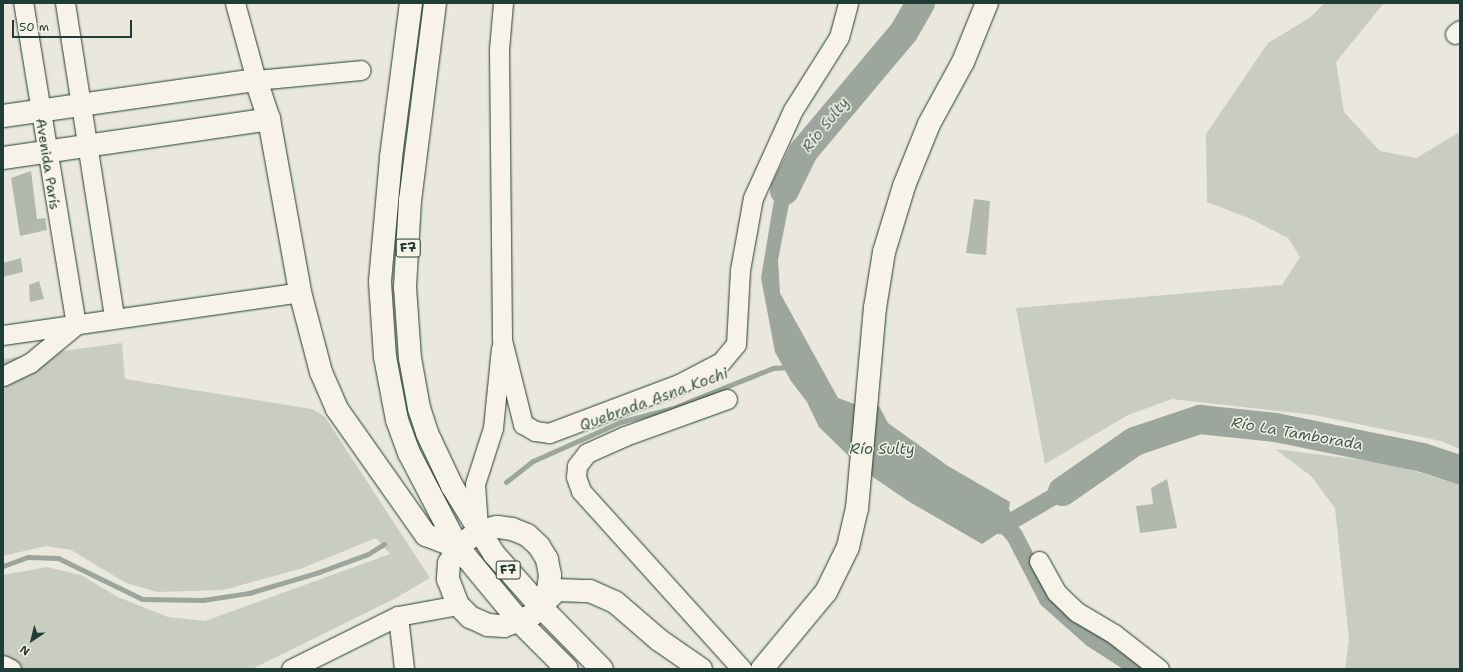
<!DOCTYPE html>
<meta charset="utf-8">
<style>
body{margin:0}
#map{position:relative;width:1463px;height:672px;overflow:hidden;background:#eae8dd;font-family:"Shantell Sans",sans-serif}
div>[style]{position:absolute}
.green>*{inset:0;background:#c8ccc1}
.water>*{inset:0;background:#9ca69c}
.stream>*{height:5px;margin:-2.5px;padding:0 2.5px;transform-origin:2.5px;border-radius:2.5px;background:#9ca69c}
.canal>*{height:17px;margin:-8.5px;padding:0 8.5px;transform-origin:8.5px;border-radius:8.5px;background:#9ca69c}
.river>*{height:29px;margin:-14.5px;padding:0 14.5px;transform-origin:14.5px;border-radius:14.5px;background:#9ca69c}
.building>*{inset:0;background:#b2b8ae}
.roads{filter:drop-shadow(0 0 1px #1f3d34) drop-shadow(0 0 1px #1f3d34)}
.minor>*{height:19px;margin:-9.5px;padding:0 9.5px;transform-origin:9.5px;border-radius:9.5px;background:#f7f3e8}
.tertiary>*{height:22px;margin:-11px;padding:0 11px;transform-origin:11px;border-radius:11px;background:#f7f3e8}
.trunk>*{height:22px;margin:-11px;padding:0 11px;transform-origin:11px;border-radius:11px;background:#f7f3e8}
span{translate:-50% -50%;white-space:nowrap;text-align:center;line-height:1.15;-webkit-text-stroke:3px #f7f3e8;paint-order:stroke}
.shield-label span{padding:1px 3px;background:#f7f3e8;border:1px solid;border-radius:3px;-webkit-text-stroke-width:0}
.shield-label{font-size:13px;color:#1f3d34;font-weight:700}
.street-label{font-size:14px;color:#1f3d34}
.water-label{font-size:15px;color:#445c53;font-style:italic}
.frame{position:absolute;inset:0;border:4px solid #1f3d34;pointer-events:none}
.north{position:absolute;left:12px;top:620px;width:40px;height:40px;-webkit-text-stroke:3px #f7f3e8;paint-order:stroke;rotate:215deg;font-size:11px;font-weight:700;line-height:16px;text-align:center;color:#1f3d34}
.north::after{content:'';display:block;margin:auto;width:14px;height:18px;background:#1f3d34;clip-path:polygon(50% 0,100% 100%,50% 72%,0 100%)}
.scale{position:absolute;left:12px;top:20px;width:120px;height:18px;box-sizing:border-box;border:2px solid #1f3d34;border-top:0;padding-left:5px;font-size:12px;line-height:14px;white-space:nowrap;color:#1f3d34;-webkit-text-stroke:3px #f7f3e8;paint-order:stroke}
</style>
<div id="map">
<div class="green">
<i style="clip-path:polygon(1324px 3px,1384px 3px,1336px 62px,1344px 112px,1380px 151px,1416px 158px,1460px 132px,1460px 449px,1441px 441px,1314px 415px,1172px 399px,1128px 415px,1045px 464px,1016px 308px,1282px 285px,1300px 257px,1288px 238px,1251px 219px,1207px 202px,1206px 134px,1268px 43px,1311px 17px)"></i>
<i style="clip-path:polygon(122px 343px,125px 379px,312px 409px,325px 417px,430px 578px,394px 599px,252px 669px,3px 669px,3px 575px,47px 567px,81px 575px,118px 597px,168px 617px,205px 621px,390px 554px,376px 538px,300px 569px,223px 590px,157px 592px,126px 583px,71px 550px,46px 546px,3px 556px,3px 359px)"></i>
<i style="clip-path:polygon(1275px 449px,1393px 464px,1460px 485px,1460px 669px,1345px 669px,1349px 639px,1335px 508px,1311px 476px)"></i>
</div>
<div class="water">
<i style="clip-path:polygon(793px 150px,813px 162px,789px 204px,778px 260px,780px 293px,838px 398px,865px 408px,879px 406px,888px 423px,948px 466px,1010px 502px,1009px 509px,1020px 529px,1014px 535px,997px 534px,982px 544px,908px 501px,864px 471px,819px 427px,807px 402px,791px 381px,775px 352px,761px 278px,774px 200px)"></i>
</div>
<div class="stream">
<i style="left:506px;top:482px;width:34px;rotate:-38deg"></i>
<i style="left:533px;top:461px;width:95px;rotate:-24.1deg"></i>
<i style="left:620px;top:422px;width:55px;rotate:-14.8deg"></i>
<i style="left:673px;top:408px;width:108px;rotate:-21.8deg"></i>
<i style="left:773px;top:368px;width:17px;rotate:-3deg"></i>
<i style="left:3px;top:566px;width:27px;rotate:-20deg"></i>
<i style="left:28px;top:557px;width:30px;rotate:2deg"></i>
<i style="left:58px;top:558px;width:93px;rotate:26deg"></i>
<i style="left:142px;top:599px;width:61px;rotate:0.9deg"></i>
<i style="left:203px;top:600px;width:47px;rotate:-8.7deg"></i>
<i style="left:249px;top:593px;width:73px;rotate:-16.7deg"></i>
<i style="left:319px;top:572px;width:52px;rotate:-20.2deg"></i>
<i style="left:368px;top:554px;width:19px;rotate:-32deg"></i>
</div>
<div class="canal">
<i style="left:1014px;top:519px;width:56px;rotate:-30.3deg"></i>
<i style="left:1004px;top:524px;width:15px;rotate:48deg"></i>
<i style="left:1014px;top:535px;width:72px;rotate:62.7deg"></i>
<i style="left:1047px;top:599px;width:59px;rotate:41.6deg"></i>
<i style="left:1091px;top:638px;width:57px;rotate:32.9deg"></i>
</div>
<div class="river">
<i style="left:784px;top:190px;width:43px;rotate:-64deg"></i>
<i style="left:803px;top:151px;width:155px;rotate:-50deg"></i>
<i style="left:903px;top:32px;width:34px;rotate:-60deg"></i>
<i style="left:1062px;top:491px;width:88px;rotate:-34.8deg"></i>
<i style="left:1134px;top:441px;width:69px;rotate:-18.7deg"></i>
<i style="left:1199px;top:419px;width:76px;rotate:6deg"></i>
<i style="left:1275px;top:427px;width:150px;rotate:11.5deg"></i>
<i style="left:1422px;top:457px;width:40px;rotate:18deg"></i>
</div>
<div class="building">
<i style="clip-path:polygon(31px 171px,37px 219px,45px 218px,47px 230px,20px 236px,11px 178px)"></i>
<i style="clip-path:polygon(974px 199px,990px 201px,986px 255px,966px 253px)"></i>
<i style="clip-path:polygon(21px 258px,23px 272px,3px 277px,3px 263px)"></i>
<i style="clip-path:polygon(39px 281px,44px 299px,30px 302px,29px 285px)"></i>
<i style="clip-path:polygon(1167px 479px,1177px 528px,1140px 533px,1136px 506px,1153px 504px,1151px 488px)"></i>
</div>
<div class="roads">
<div class="minor">
<i style="left:65px;top:3px;width:318px;rotate:81.1deg"></i>
<i style="left:235px;top:3px;width:80px;rotate:74.7deg"></i>
<i style="left:256px;top:80px;width:105px;rotate:-5.4deg"></i>
<i style="left:503px;top:3px;width:47px;rotate:94.9deg"></i>
<i style="left:499px;top:50px;width:290px;rotate:89.4deg"></i>
<i style="left:502px;top:340px;width:87px;rotate:76deg"></i>
<i style="left:523px;top:424px;width:14px;rotate:30deg"></i>
<i style="left:535px;top:431px;width:14px;rotate:8deg"></i>
<i style="left:549px;top:433px;width:139px;rotate:-20.7deg"></i>
<i style="left:679px;top:384px;width:47px;rotate:-27.6deg"></i>
<i style="left:721px;top:362px;width:23px;rotate:-50deg"></i>
<i style="left:736px;top:344px;width:74px;rotate:-86.9deg"></i>
<i style="left:740px;top:270px;width:73px;rotate:-79.8deg"></i>
<i style="left:753px;top:198px;width:97px;rotate:-65.6deg"></i>
<i style="left:793px;top:110px;width:86px;rotate:-57.8deg"></i>
<i style="left:839px;top:37px;width:35px;rotate:-75deg"></i>
<i style="left:1455px;top:34px;width:6px;rotate:-39deg"></i>
<i style="left:3px;top:335px;width:300px;rotate:-8.2deg"></i>
<i style="left:3px;top:376px;width:30px;rotate:-26deg"></i>
<i style="left:30px;top:363px;width:60px;rotate:-39.6deg"></i>
<i style="left:76px;top:325px;width:326px;rotate:-99.3deg"></i>
<i style="left:727px;top:399px;width:109px;rotate:160.1deg"></i>
<i style="left:625px;top:436px;width:42px;rotate:155.9deg"></i>
<i style="left:587px;top:453px;width:16px;rotate:128deg"></i>
<i style="left:577px;top:466px;width:11px;rotate:95deg"></i>
<i style="left:576px;top:477px;width:15px;rotate:70deg"></i>
<i style="left:581px;top:491px;width:240px;rotate:47.9deg"></i>
<i style="left:478px;top:527px;width:43px;rotate:-94deg"></i>
<i style="left:475px;top:484px;width:59px;rotate:-72.2deg"></i>
<i style="left:493px;top:428px;width:80px;rotate:-84.3deg"></i>
<i style="left:1039px;top:561px;width:35px;rotate:61deg"></i>
<i style="left:1056px;top:592px;width:29px;rotate:44deg"></i>
<i style="left:1077px;top:612px;width:43px;rotate:30.7deg"></i>
<i style="left:1114px;top:634px;width:57px;rotate:37.9deg"></i>
<i style="left:398px;top:616px;width:53px;rotate:83.5deg"></i>
<i style="left:3px;top:665px;width:9px;rotate:27deg"></i>
<i style="left:291px;top:669px;width:119px;rotate:-26.4deg"></i>
<i style="left:398px;top:616px;width:61px;rotate:-10.4deg"></i>
</div>
<div class="tertiary">
<i style="left:3px;top:116px;width:256px;rotate:-8.1deg"></i>
<i style="left:256px;top:80px;width:41px;rotate:71.6deg"></i>
<i style="left:269px;top:119px;width:176px;rotate:79.8deg"></i>
<i style="left:300px;top:292px;width:83px;rotate:75.3deg"></i>
<i style="left:321px;top:372px;width:40px;rotate:66.6deg"></i>
<i style="left:337px;top:409px;width:154px;rotate:54.8deg"></i>
<i style="left:426px;top:535px;width:34px;rotate:21deg"></i>
<i style="left:3px;top:158px;width:269px;rotate:-8.3deg"></i>
<i style="left:540px;top:606px;width:18px;rotate:-63deg"></i>
<i style="left:548px;top:590px;width:15px;rotate:-82deg"></i>
<i style="left:550px;top:575px;width:16px;rotate:-101deg"></i>
<i style="left:547px;top:559px;width:15px;rotate:-122deg"></i>
<i style="left:539px;top:546px;width:16px;rotate:-137deg"></i>
<i style="left:527px;top:535px;width:16px;rotate:-158deg"></i>
<i style="left:512px;top:529px;width:15px;rotate:-172deg"></i>
<i style="left:497px;top:527px;width:18px;rotate:167deg"></i>
<i style="left:479px;top:531px;width:26px;rotate:143deg"></i>
<i style="left:458px;top:547px;width:18px;rotate:119deg"></i>
<i style="left:449px;top:563px;width:16px;rotate:94deg"></i>
<i style="left:448px;top:579px;width:28px;rotate:69deg"></i>
<i style="left:458px;top:605px;width:17px;rotate:45deg"></i>
<i style="left:470px;top:617px;width:20px;rotate:24deg"></i>
<i style="left:488px;top:625px;width:16px;rotate:4deg"></i>
<i style="left:504px;top:626px;width:30px;rotate:-21deg"></i>
<i style="left:532px;top:615px;width:35px;rotate:-45deg"></i>
<i style="left:557px;top:590px;width:33px;rotate:2deg"></i>
<i style="left:590px;top:591px;width:27px;rotate:24deg"></i>
<i style="left:615px;top:602px;width:58px;rotate:40.8deg"></i>
<i style="left:659px;top:640px;width:51px;rotate:34.6deg"></i>
<i style="left:762px;top:669px;width:100px;rotate:-50.3deg"></i>
<i style="left:826px;top:592px;width:50px;rotate:-63.9deg"></i>
<i style="left:848px;top:547px;width:39px;rotate:-77deg"></i>
<i style="left:857px;top:509px;width:202px;rotate:-84.9deg"></i>
<i style="left:875px;top:308px;width:57px;rotate:-80.9deg"></i>
<i style="left:884px;top:252px;width:69px;rotate:-73.1deg"></i>
<i style="left:904px;top:186px;width:67px;rotate:-68deg"></i>
<i style="left:929px;top:124px;width:71px;rotate:-61.3deg"></i>
<i style="left:963px;top:62px;width:64px;rotate:-67.9deg"></i>
</div>
<div class="trunk">
<i style="left:411px;top:3px;width:156px;rotate:97.4deg"></i>
<i style="left:391px;top:158px;width:124px;rotate:95.1deg"></i>
<i style="left:380px;top:282px;width:75px;rotate:86.2deg"></i>
<i style="left:385px;top:357px;width:64px;rotate:79.2deg"></i>
<i style="left:397px;top:420px;width:35px;rotate:70deg"></i>
<i style="left:409px;top:453px;width:106px;rotate:62.5deg"></i>
<i style="left:458px;top:547px;width:97px;rotate:50.4deg"></i>
<i style="left:520px;top:622px;width:66px;rotate:45deg"></i>
<i style="left:435px;top:3px;width:199px;rotate:97.2deg"></i>
<i style="left:410px;top:200px;width:87px;rotate:93.3deg"></i>
<i style="left:405px;top:287px;width:71px;rotate:86deg"></i>
<i style="left:410px;top:358px;width:51px;rotate:79.8deg"></i>
<i style="left:419px;top:408px;width:26px;rotate:72deg"></i>
<i style="left:427px;top:433px;width:59px;rotate:64.7deg"></i>
<i style="left:452px;top:486px;width:80px;rotate:58.3deg"></i>
<i style="left:494px;top:554px;width:69px;rotate:48.5deg"></i>
<i style="left:540px;top:606px;width:88px;rotate:45.5deg"></i>
</div>
</div>
<div class="shield-label">
<span style="left:408px;top:248px">F7</span>
<span style="left:508px;top:570px">F7</span>
</div>
<div class="street-label">
<span style="left:48px;top:164px;rotate:81deg">Avenida París</span>
</div>
<div class="water-label">
<span style="left:826px;top:125px;rotate:-51deg">Río Sulty</span>
<span style="left:654px;top:400px;rotate:-20deg">Quebrada Asna Kochi</span>
<span style="left:1297px;top:434px;rotate:10deg">Río La Tamborada</span>
<span style="left:882px;top:450px">Río Sulty</span>
</div>
<div class="frame"></div>
<div class="north">N</div>
<div class="scale">50 m</div>
</div>
